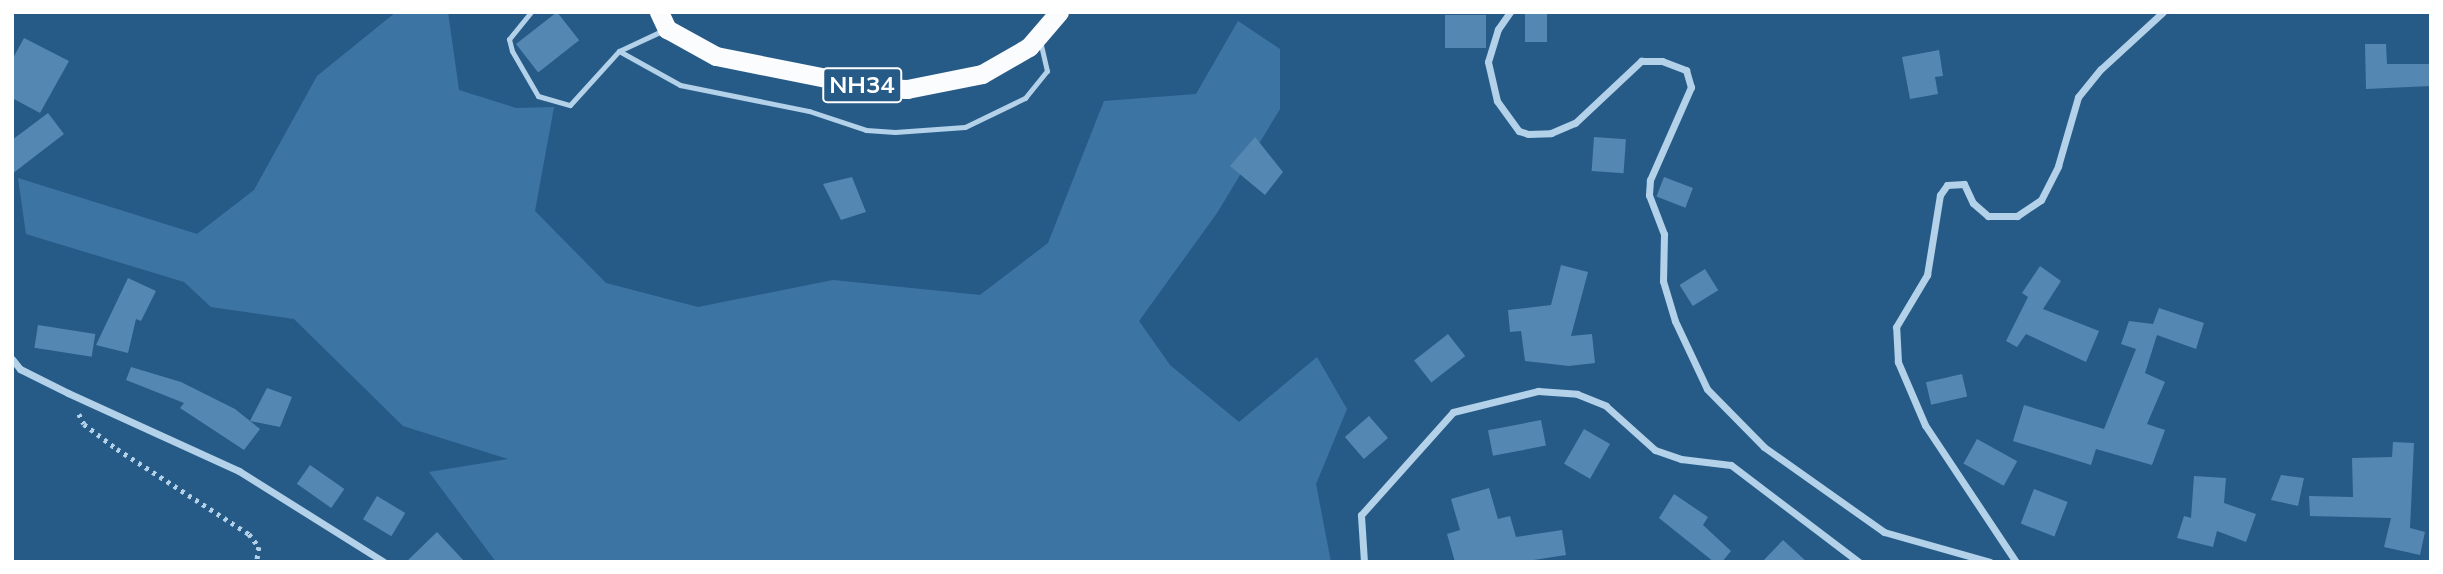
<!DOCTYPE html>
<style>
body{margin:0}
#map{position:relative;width:2443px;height:574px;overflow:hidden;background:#275b87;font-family:Mulish,sans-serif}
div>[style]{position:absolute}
.green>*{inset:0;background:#3c75a4}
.building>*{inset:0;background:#5487b1;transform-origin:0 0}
.path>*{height:4.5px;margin-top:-2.25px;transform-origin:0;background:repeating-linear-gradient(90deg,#b3d1e8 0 3.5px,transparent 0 8.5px)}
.service>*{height:5px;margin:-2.5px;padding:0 2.5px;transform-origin:2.5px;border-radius:2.5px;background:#b3d1e8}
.minor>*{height:7px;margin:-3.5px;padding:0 3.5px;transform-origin:3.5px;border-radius:3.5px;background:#b3d1e8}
.trunk>*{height:19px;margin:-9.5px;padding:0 9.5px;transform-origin:9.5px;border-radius:9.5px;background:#fafcfe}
span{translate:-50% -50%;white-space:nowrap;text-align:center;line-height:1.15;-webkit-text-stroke:6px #275b87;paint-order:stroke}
.shield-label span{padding:2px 5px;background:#275b87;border:2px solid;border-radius:5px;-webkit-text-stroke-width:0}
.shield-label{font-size:24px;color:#fff;font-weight:700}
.frame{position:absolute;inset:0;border:14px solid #fff;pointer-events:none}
</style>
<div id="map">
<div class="green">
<i style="clip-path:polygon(396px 12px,448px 12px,459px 90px,516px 108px,554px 107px,535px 211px,606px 283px,698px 307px,833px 280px,980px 295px,1048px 243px,1104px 101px,1196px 94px,1238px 21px,1280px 49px,1280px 109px,1217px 213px,1139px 321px,1170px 365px,1239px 422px,1317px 357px,1347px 409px,1316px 484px,1331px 562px,496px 562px,429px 472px,508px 459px,403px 426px,294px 319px,211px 307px,184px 282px,26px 234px,18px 178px,197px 234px,254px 190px,317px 76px)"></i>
</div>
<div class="building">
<i style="left:557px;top:12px;width:36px;height:52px;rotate:52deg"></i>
<i style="left:1525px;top:12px;width:22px;height:30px"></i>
<i style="left:1486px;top:15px;width:33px;height:41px;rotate:90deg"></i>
<i style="clip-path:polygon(24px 38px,69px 61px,40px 113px,12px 98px,12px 60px)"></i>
<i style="clip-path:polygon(2365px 44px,2386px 44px,2387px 64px,2431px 64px,2431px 86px,2366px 89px)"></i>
<i style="clip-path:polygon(1939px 50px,1943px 76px,1935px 77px,1938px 94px,1910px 99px,1902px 57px)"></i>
<i style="clip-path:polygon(48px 113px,64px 134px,12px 174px,12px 140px)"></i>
<i style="clip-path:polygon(1255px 137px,1283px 172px,1265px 195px,1230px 166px)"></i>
<i style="left:1594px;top:137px;width:32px;height:34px;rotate:4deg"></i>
<i style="clip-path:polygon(852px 177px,866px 212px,841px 220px,823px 184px)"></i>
<i style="left:1664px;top:177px;width:31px;height:21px;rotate:21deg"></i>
<i style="clip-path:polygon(1561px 265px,1588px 272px,1571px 336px,1592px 334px,1595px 363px,1569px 366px,1525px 361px,1521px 331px,1510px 332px,1508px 310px,1551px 305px)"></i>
<i style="clip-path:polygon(2040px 266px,2061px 281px,2043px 309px,2099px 331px,2086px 362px,2026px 334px,2017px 347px,2006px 341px,2028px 297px,2022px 293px)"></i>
<i style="left:1705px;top:269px;width:25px;height:30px;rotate:58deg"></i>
<i style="clip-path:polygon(128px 278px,156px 291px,141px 321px,136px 319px,128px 353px,96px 345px)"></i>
<i style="clip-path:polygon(2159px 308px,2204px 323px,2196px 349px,2157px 335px,2145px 373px,2165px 382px,2147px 424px,2165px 430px,2152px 465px,2096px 449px,2091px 465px,2013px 441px,2024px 405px,2104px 429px,2136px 349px,2121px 344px,2129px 321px,2153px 324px)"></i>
<i style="left:38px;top:325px;width:58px;height:23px;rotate:9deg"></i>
<i style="left:1448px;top:334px;width:28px;height:43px;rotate:52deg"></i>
<i style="clip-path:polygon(131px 367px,181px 382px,235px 409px,260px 429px,244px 450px,180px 408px,184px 403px,126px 380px)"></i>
<i style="left:1962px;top:374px;width:23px;height:37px;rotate:77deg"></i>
<i style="clip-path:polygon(267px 388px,292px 397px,280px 427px,250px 421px)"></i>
<i style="left:1369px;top:416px;width:29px;height:32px;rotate:49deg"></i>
<i style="left:1541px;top:420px;width:26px;height:54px;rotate:79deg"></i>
<i style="left:1584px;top:429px;width:30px;height:40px;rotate:30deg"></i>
<i style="left:1977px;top:439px;width:46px;height:28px;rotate:29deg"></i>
<i style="clip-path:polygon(2393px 442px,2414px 443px,2410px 528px,2425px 532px,2420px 555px,2384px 547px,2391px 518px,2310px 516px,2309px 496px,2353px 497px,2352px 458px,2392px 457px)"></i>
<i style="left:310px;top:465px;width:42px;height:23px;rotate:35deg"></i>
<i style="clip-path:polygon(2281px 475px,2304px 478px,2298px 506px,2271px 500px)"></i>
<i style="clip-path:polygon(2194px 476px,2226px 478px,2224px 503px,2256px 514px,2246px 542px,2217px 531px,2213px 547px,2177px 538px,2184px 516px,2191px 518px)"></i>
<i style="clip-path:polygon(1489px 488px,1498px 519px,1510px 516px,1516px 537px,1562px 530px,1566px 555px,1521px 562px,1455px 562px,1447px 534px,1460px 530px,1451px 499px)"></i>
<i style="left:2034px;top:489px;width:36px;height:37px;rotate:21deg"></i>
<i style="clip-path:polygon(1674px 494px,1708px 517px,1703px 525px,1731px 551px,1722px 562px,1714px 562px,1659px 518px)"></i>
<i style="left:377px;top:496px;width:33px;height:27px;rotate:31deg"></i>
<i style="clip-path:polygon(437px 532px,465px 562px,406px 562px)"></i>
<i style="clip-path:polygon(1783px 540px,1807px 562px,1762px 562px)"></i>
</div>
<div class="path">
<i style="left:79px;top:414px;width:11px;rotate:63deg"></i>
<i style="left:84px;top:424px;width:41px;rotate:37.1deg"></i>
<i style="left:117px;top:449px;width:157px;rotate:32.8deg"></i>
<i style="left:249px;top:534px;width:16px;rotate:52deg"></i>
<i style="left:259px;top:547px;width:15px;rotate:98deg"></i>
</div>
<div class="service">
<i style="left:531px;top:12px;width:35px;rotate:129deg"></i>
<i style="left:509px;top:39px;width:12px;rotate:76deg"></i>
<i style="left:512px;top:51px;width:52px;rotate:60deg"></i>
<i style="left:538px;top:96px;width:33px;rotate:16deg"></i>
<i style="left:570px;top:105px;width:73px;rotate:-47.8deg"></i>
<i style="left:619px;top:51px;width:50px;rotate:-25deg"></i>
<i style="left:619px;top:51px;width:70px;rotate:29.1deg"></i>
<i style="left:680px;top:85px;width:132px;rotate:11.4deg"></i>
<i style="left:809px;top:111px;width:60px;rotate:18.4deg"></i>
<i style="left:866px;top:130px;width:29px;rotate:4deg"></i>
<i style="left:895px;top:132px;width:70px;rotate:-4.1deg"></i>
<i style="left:965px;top:127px;width:67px;rotate:-25.8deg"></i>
<i style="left:1025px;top:98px;width:35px;rotate:-51deg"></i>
<i style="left:1047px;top:71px;width:31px;rotate:-103deg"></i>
</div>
<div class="minor">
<i style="left:1510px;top:12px;width:21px;rotate:125deg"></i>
<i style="left:1498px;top:29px;width:34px;rotate:107deg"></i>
<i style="left:1488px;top:62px;width:40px;rotate:77deg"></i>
<i style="left:1497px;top:101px;width:37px;rotate:54deg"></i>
<i style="left:1519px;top:131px;width:9px;rotate:18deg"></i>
<i style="left:1528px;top:134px;width:23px;rotate:-2deg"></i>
<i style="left:1551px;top:133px;width:26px;rotate:-23deg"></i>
<i style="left:1575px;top:123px;width:91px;rotate:-43.2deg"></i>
<i style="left:1641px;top:61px;width:21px"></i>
<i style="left:1662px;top:61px;width:26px;rotate:21deg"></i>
<i style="left:1686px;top:70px;width:18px;rotate:74deg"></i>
<i style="left:1691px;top:87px;width:102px;rotate:113.8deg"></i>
<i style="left:1650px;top:180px;width:15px;rotate:94deg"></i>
<i style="left:1649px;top:195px;width:42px;rotate:69deg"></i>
<i style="left:1664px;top:234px;width:47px;rotate:91.2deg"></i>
<i style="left:1663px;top:281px;width:42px;rotate:73.3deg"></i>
<i style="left:1675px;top:321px;width:75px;rotate:64.8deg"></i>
<i style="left:1707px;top:389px;width:81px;rotate:45.5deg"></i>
<i style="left:1764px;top:447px;width:147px;rotate:35.3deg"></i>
<i style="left:1884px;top:532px;width:110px;rotate:15.8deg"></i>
<i style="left:12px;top:359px;width:13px;rotate:51deg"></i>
<i style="left:20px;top:369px;width:54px;rotate:26.6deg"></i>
<i style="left:68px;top:393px;width:188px;rotate:24.5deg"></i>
<i style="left:239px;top:471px;width:171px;rotate:32.1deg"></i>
<i style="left:1364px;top:562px;width:47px;rotate:-93.7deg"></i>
<i style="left:1361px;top:515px;width:138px;rotate:-48.2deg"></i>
<i style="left:1453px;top:412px;width:88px;rotate:-13.9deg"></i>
<i style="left:1538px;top:391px;width:39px;rotate:4deg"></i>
<i style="left:1577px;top:394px;width:31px;rotate:22deg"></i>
<i style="left:1606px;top:406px;width:66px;rotate:41.9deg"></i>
<i style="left:1655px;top:450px;width:28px;rotate:19deg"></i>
<i style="left:1681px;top:459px;width:50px;rotate:6.8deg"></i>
<i style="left:1731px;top:465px;width:161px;rotate:37.2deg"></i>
<i style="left:2016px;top:562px;width:164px;rotate:-123.6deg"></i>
<i style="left:1925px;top:425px;width:69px;rotate:-113.2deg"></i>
<i style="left:1898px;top:362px;width:35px;rotate:-93deg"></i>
<i style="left:1896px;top:327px;width:61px;rotate:-59.2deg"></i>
<i style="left:1927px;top:275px;width:81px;rotate:-80.8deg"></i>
<i style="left:1940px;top:195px;width:12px;rotate:-55deg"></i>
<i style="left:1947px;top:185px;width:17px;rotate:-3deg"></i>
<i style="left:1964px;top:184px;width:21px;rotate:65deg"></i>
<i style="left:1973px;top:203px;width:20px;rotate:41deg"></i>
<i style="left:1988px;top:216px;width:29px"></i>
<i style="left:2017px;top:216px;width:29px;rotate:-34deg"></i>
<i style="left:2041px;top:200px;width:38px;rotate:-63deg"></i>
<i style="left:2058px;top:166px;width:72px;rotate:-73.8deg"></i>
<i style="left:2078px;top:97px;width:36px;rotate:-51deg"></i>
<i style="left:2101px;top:69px;width:84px;rotate:-42.6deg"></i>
</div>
<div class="trunk">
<i style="left:659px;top:12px;width:19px;rotate:65deg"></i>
<i style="left:667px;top:29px;width:56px;rotate:28.9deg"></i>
<i style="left:716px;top:56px;width:163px;rotate:11.3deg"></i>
<i style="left:876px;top:88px;width:31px;rotate:2deg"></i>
<i style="left:907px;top:89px;width:76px;rotate:-11.3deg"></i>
<i style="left:982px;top:74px;width:54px;rotate:-29.9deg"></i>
<i style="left:1029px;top:47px;width:46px;rotate:-49.4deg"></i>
</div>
<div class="shield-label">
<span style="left:862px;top:85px">NH34</span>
</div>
<div class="frame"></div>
</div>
